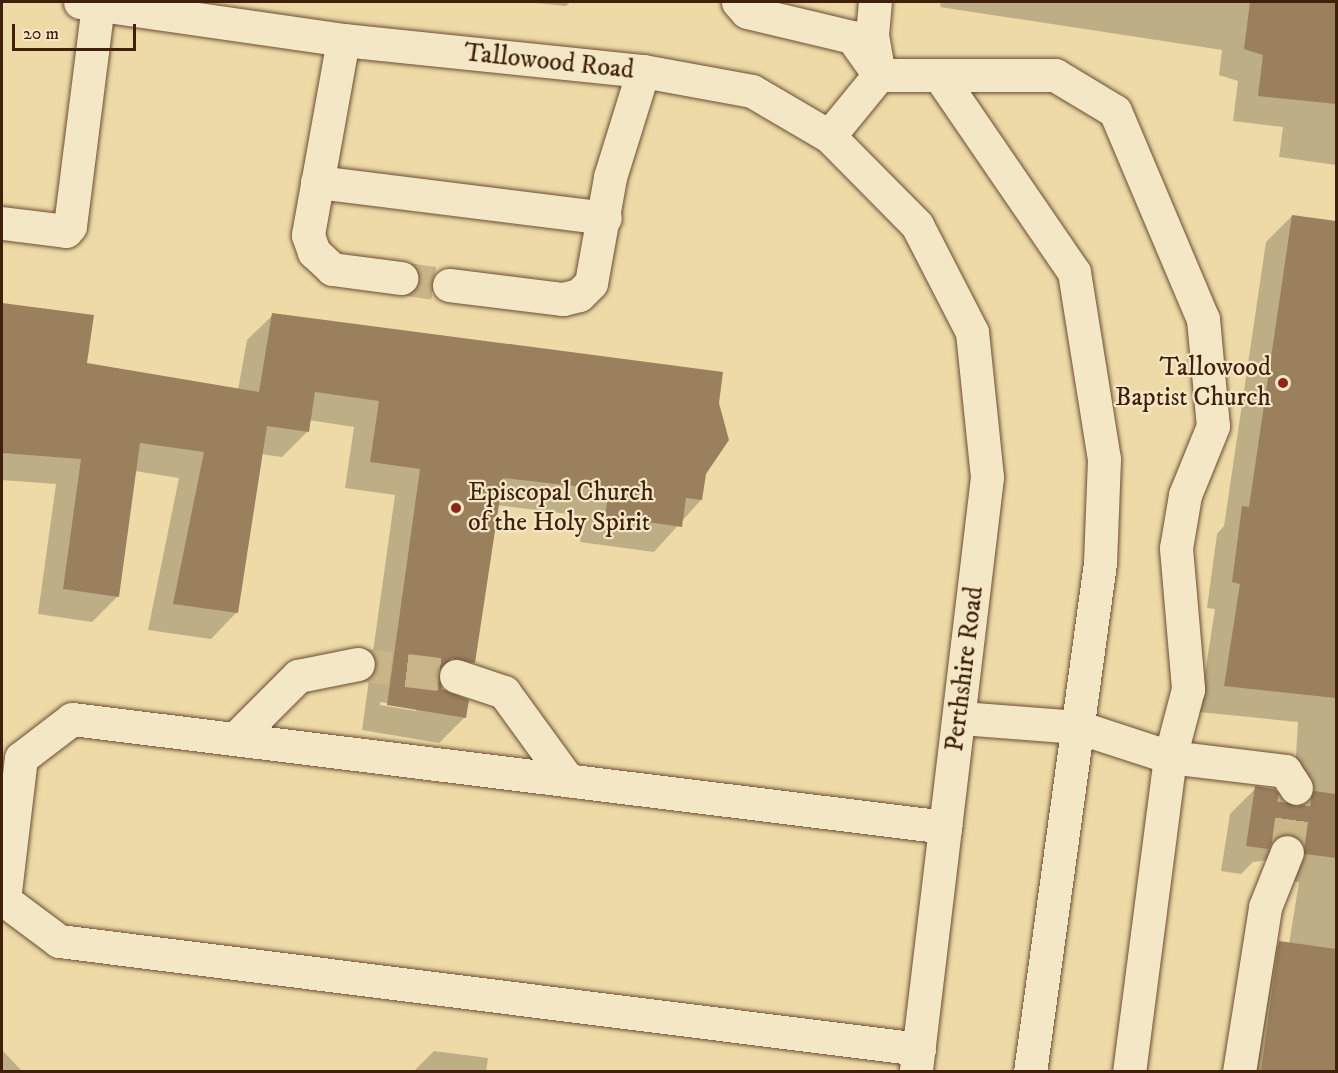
<!DOCTYPE html>
<style>
body{margin:0}
#map{position:relative;width:1338px;height:1073px;overflow:hidden;background:#eddaa7;font-family:"IM FELL DW Pica",serif}
div>[style]{position:absolute}
.shadow>*{inset:0;background:#0003}
.building>*{inset:0;background:#9a805d}
.minor-tunnel>*{height:33px;margin-top:-16.5px;transform-origin:0;background:repeating-linear-gradient(90deg,#cab588 0 33px,transparent 0 49px)}
.roads{filter:drop-shadow(0 0 2px #6b4e33) drop-shadow(0 0 2px #6b4e33)}
.minor>*{height:33px;margin:-16.5px;padding:0 16.5px;transform-origin:16.5px;border-radius:16.5px;background:#f3e7c6}
.dots>*{width:16px;height:16px;translate:-50% -50%;box-sizing:border-box;border:3px solid #f3e7c6;border-radius:50%}
span{translate:-50% -50%;white-space:nowrap;text-align:center;line-height:1.15;-webkit-text-stroke:4.5px #f3e7c6;paint-order:stroke}
.street-label{font-size:26px;color:#401f0c}
.poi-label{font-size:26px;color:#401f0c}
.right{translate:-100% -50%;text-align:right}
.left{translate:0 -50%;text-align:left}
.frame{position:absolute;inset:0;border:3px solid #401f0c;pointer-events:none}
.scale{position:absolute;left:12px;top:24px;width:124px;height:27px;box-sizing:border-box;border:3px solid #401f0c;border-top:0;padding-left:8px;font-size:18px;line-height:21px;white-space:nowrap;color:#401f0c;-webkit-text-stroke:4px #f3e7c6;paint-order:stroke}
</style>
<div id="map">
<div class="shadow">
<i style="clip-path:polygon(526px 2px,570px 2px,566px 6px)"></i>
<i style="clip-path:polygon(941px 2px,1336px 2px,1336px 165px,1279px 157px,1283px 127px,1233px 121px,1238px 81px,1219px 75px,1222px 50px,940px 7px)"></i>
<i style="clip-path:polygon(1292px 216px,1336px 222px,1336px 1072px,1239px 1072px,1254px 969px,1280px 943px,1289px 944px,1299px 882px,1279px 879px,1267px 860px,1253px 862px,1241px 874px,1221px 871px,1230px 814px,1256px 788px,1293px 806px,1298px 722px,1199px 712px,1215px 609px,1207px 608px,1217px 534px,1224px 526px,1266px 242px)"></i>
<i style="clip-path:polygon(evenodd,2px 304px,92px 316px,86px 364px,238px 390px,247px 340px,273px 315px,704px 474px,701px 500px,654px 552px,580px 542px,584px 516px,497px 505px,473px 662px,448px 688px,440px 686px,465px 717px,439px 743px,362px 730px,395px 495px,345px 488px,354px 427px,309px 420px,308px 431px,282px 457px,261px 454px,236px 613px,211px 639px,148px 630px,179px 478px,135px 471px,118px 596px,92px 622px,38px 614px,56px 484px,2px 480px,2px 304px,380px 702px,416px 708px,416px 711px,380px 705px,380px 702px)"></i>
<i style="clip-path:polygon(2px 1050px,23px 1072px,2px 1072px)"></i>
<i style="clip-path:polygon(434px 1051px,488px 1058px,486px 1072px,413px 1072px)"></i>
</div>
<div class="building">
<i style="clip-path:polygon(1250px 2px,1336px 2px,1336px 104px,1258px 96px,1263px 55px,1244px 49px)"></i>
<i style="clip-path:polygon(1292px 215px,1336px 221px,1336px 698px,1224px 686px,1240px 584px,1232px 582px,1242px 506px,1249px 507px)"></i>
<i style="clip-path:polygon(2px 303px,94px 315px,87px 363px,259px 392px,272px 313px,723px 372px,719px 403px,729px 440px,706px 474px,702px 500px,686px 498px,682px 527px,605px 516px,609px 490px,503px 478px,475px 663px,452px 658px,438px 671px,442px 689px,469px 700px,466px 718px,387px 705px,420px 469px,370px 462px,379px 401px,315px 392px,309px 432px,267px 426px,238px 613px,173px 604px,204px 452px,140px 443px,119px 597px,63px 589px,81px 459px,2px 453px)"></i>
<i style="clip-path:polygon(1255px 786px,1274px 789px,1296px 807px,1307px 803px,1314px 791px,1336px 794px,1336px 858px,1305px 854px,1293px 834px,1276px 837px,1268px 849px,1246px 846px)"></i>
<i style="clip-path:polygon(1279px 941px,1336px 949px,1336px 1071px,1261px 1071px)"></i>
</div>
<div class="minor-tunnel">
<i style="left:401px;top:278px;width:49px;rotate:8.3deg"></i>
<i style="left:358px;top:664px;width:99px;rotate:7deg"></i>
<i style="left:1287px;top:852px;width:65px;rotate:-82deg"></i>
</div>
<div class="roads">
<div class="minor">
<i style="left:80px;top:2px;width:266px;rotate:8.2deg"></i>
<i style="left:343px;top:40px;width:302px;rotate:5.9deg"></i>
<i style="left:643px;top:71px;width:111px;rotate:10.4deg"></i>
<i style="left:752px;top:91px;width:89px;rotate:30.3deg"></i>
<i style="left:829px;top:136px;width:125px;rotate:45.3deg"></i>
<i style="left:917px;top:225px;width:120px;rotate:62.8deg"></i>
<i style="left:972px;top:332px;width:146px;rotate:84.1deg"></i>
<i style="left:987px;top:477px;width:597px;rotate:96.83deg"></i>
<i style="left:738px;top:2px;width:13px;rotate:48deg"></i>
<i style="left:747px;top:12px;width:108px;rotate:13.4deg"></i>
<i style="left:852px;top:37px;width:47px;rotate:54.6deg"></i>
<i style="left:879px;top:75px;width:176px"></i>
<i style="left:1055px;top:75px;width:70px;rotate:31deg"></i>
<i style="left:1115px;top:111px;width:226px;rotate:67.1deg"></i>
<i style="left:1203px;top:319px;width:107px;rotate:84.7deg"></i>
<i style="left:1213px;top:426px;width:74px;rotate:112.1deg"></i>
<i style="left:1185px;top:495px;width:54px;rotate:99.6deg"></i>
<i style="left:1176px;top:548px;width:142px;rotate:85.1deg"></i>
<i style="left:1188px;top:689px;width:70px;rotate:104.8deg"></i>
<i style="left:1170px;top:757px;width:318px;rotate:97.4deg"></i>
<i style="left:343px;top:40px;width:198px;rotate:100.2deg"></i>
<i style="left:308px;top:235px;width:18px;rotate:71deg"></i>
<i style="left:314px;top:252px;width:25px;rotate:43deg"></i>
<i style="left:332px;top:269px;width:70px;rotate:7.4deg"></i>
<i style="left:941px;top:78px;width:235px;rotate:55.6deg"></i>
<i style="left:1074px;top:272px;width:189px;rotate:80.9deg"></i>
<i style="left:1104px;top:459px;width:104px;rotate:92.2deg"></i>
<i style="left:1100px;top:563px;width:514px;rotate:97.83deg"></i>
<i style="left:829px;top:136px;width:79px;rotate:-50.7deg"></i>
<i style="left:879px;top:75px;width:41px;rotate:-99.9deg"></i>
<i style="left:872px;top:35px;width:33px;rotate:-85deg"></i>
<i style="left:317px;top:182px;width:290px;rotate:7.1deg"></i>
<i style="left:2px;top:223px;width:64px;rotate:7.1deg"></i>
<i style="left:66px;top:231px;width:6px;rotate:-51deg"></i>
<i style="left:70px;top:226px;width:224px;rotate:-82.8deg"></i>
<i style="left:449px;top:285px;width:115px;rotate:7deg"></i>
<i style="left:563px;top:299px;width:16px;rotate:-14deg"></i>
<i style="left:579px;top:295px;width:17px;rotate:-45deg"></i>
<i style="left:591px;top:283px;width:108px;rotate:-79.8deg"></i>
<i style="left:610px;top:177px;width:111px;rotate:-72.7deg"></i>
<i style="left:456px;top:676px;width:51px;rotate:18.4deg"></i>
<i style="left:504px;top:692px;width:109px;rotate:54deg"></i>
<i style="left:961px;top:718px;width:117px;rotate:4.4deg"></i>
<i style="left:1078px;top:727px;width:97px;rotate:18.1deg"></i>
<i style="left:1170px;top:757px;width:116px;rotate:6.9deg"></i>
<i style="left:1285px;top:771px;width:20px;rotate:57deg"></i>
<i style="left:236px;top:738px;width:88px;rotate:-45deg"></i>
<i style="left:298px;top:676px;width:61px;rotate:-11.3deg"></i>
<i style="left:919px;top:1049px;width:867px;rotate:-172.84deg"></i>
<i style="left:59px;top:941px;width:69px;rotate:-143.3deg"></i>
<i style="left:4px;top:900px;width:143px;rotate:-83.2deg"></i>
<i style="left:21px;top:758px;width:64px;rotate:-37.4deg"></i>
<i style="left:72px;top:719px;width:880px;rotate:7.05deg"></i>
<i style="left:1239px;top:1072px;width:167px;rotate:-81deg"></i>
<i style="left:1265px;top:907px;width:59px;rotate:-68.2deg"></i>
</div>
</div>
<div class="dots">
<i style="left:1283px;top:383px;background:#8f2418"></i>
<i style="left:456px;top:508px;background:#8f2418"></i>
</div>
<div class="street-label">
<span style="left:549px;top:62px;rotate:6deg">Tallowood Road</span>
<span style="left:965px;top:669px;rotate:-83deg">Perthshire Road</span>
</div>
<div class="poi-label">
<span class="right" style="left:1271px;top:383px">Tallowood<br>Baptist Church</span>
<span class="left" style="left:468px;top:508px">Episcopal Church<br>of the Holy Spirit</span>
</div>
<div class="frame"></div>
<div class="scale">20 m</div>
</div>
